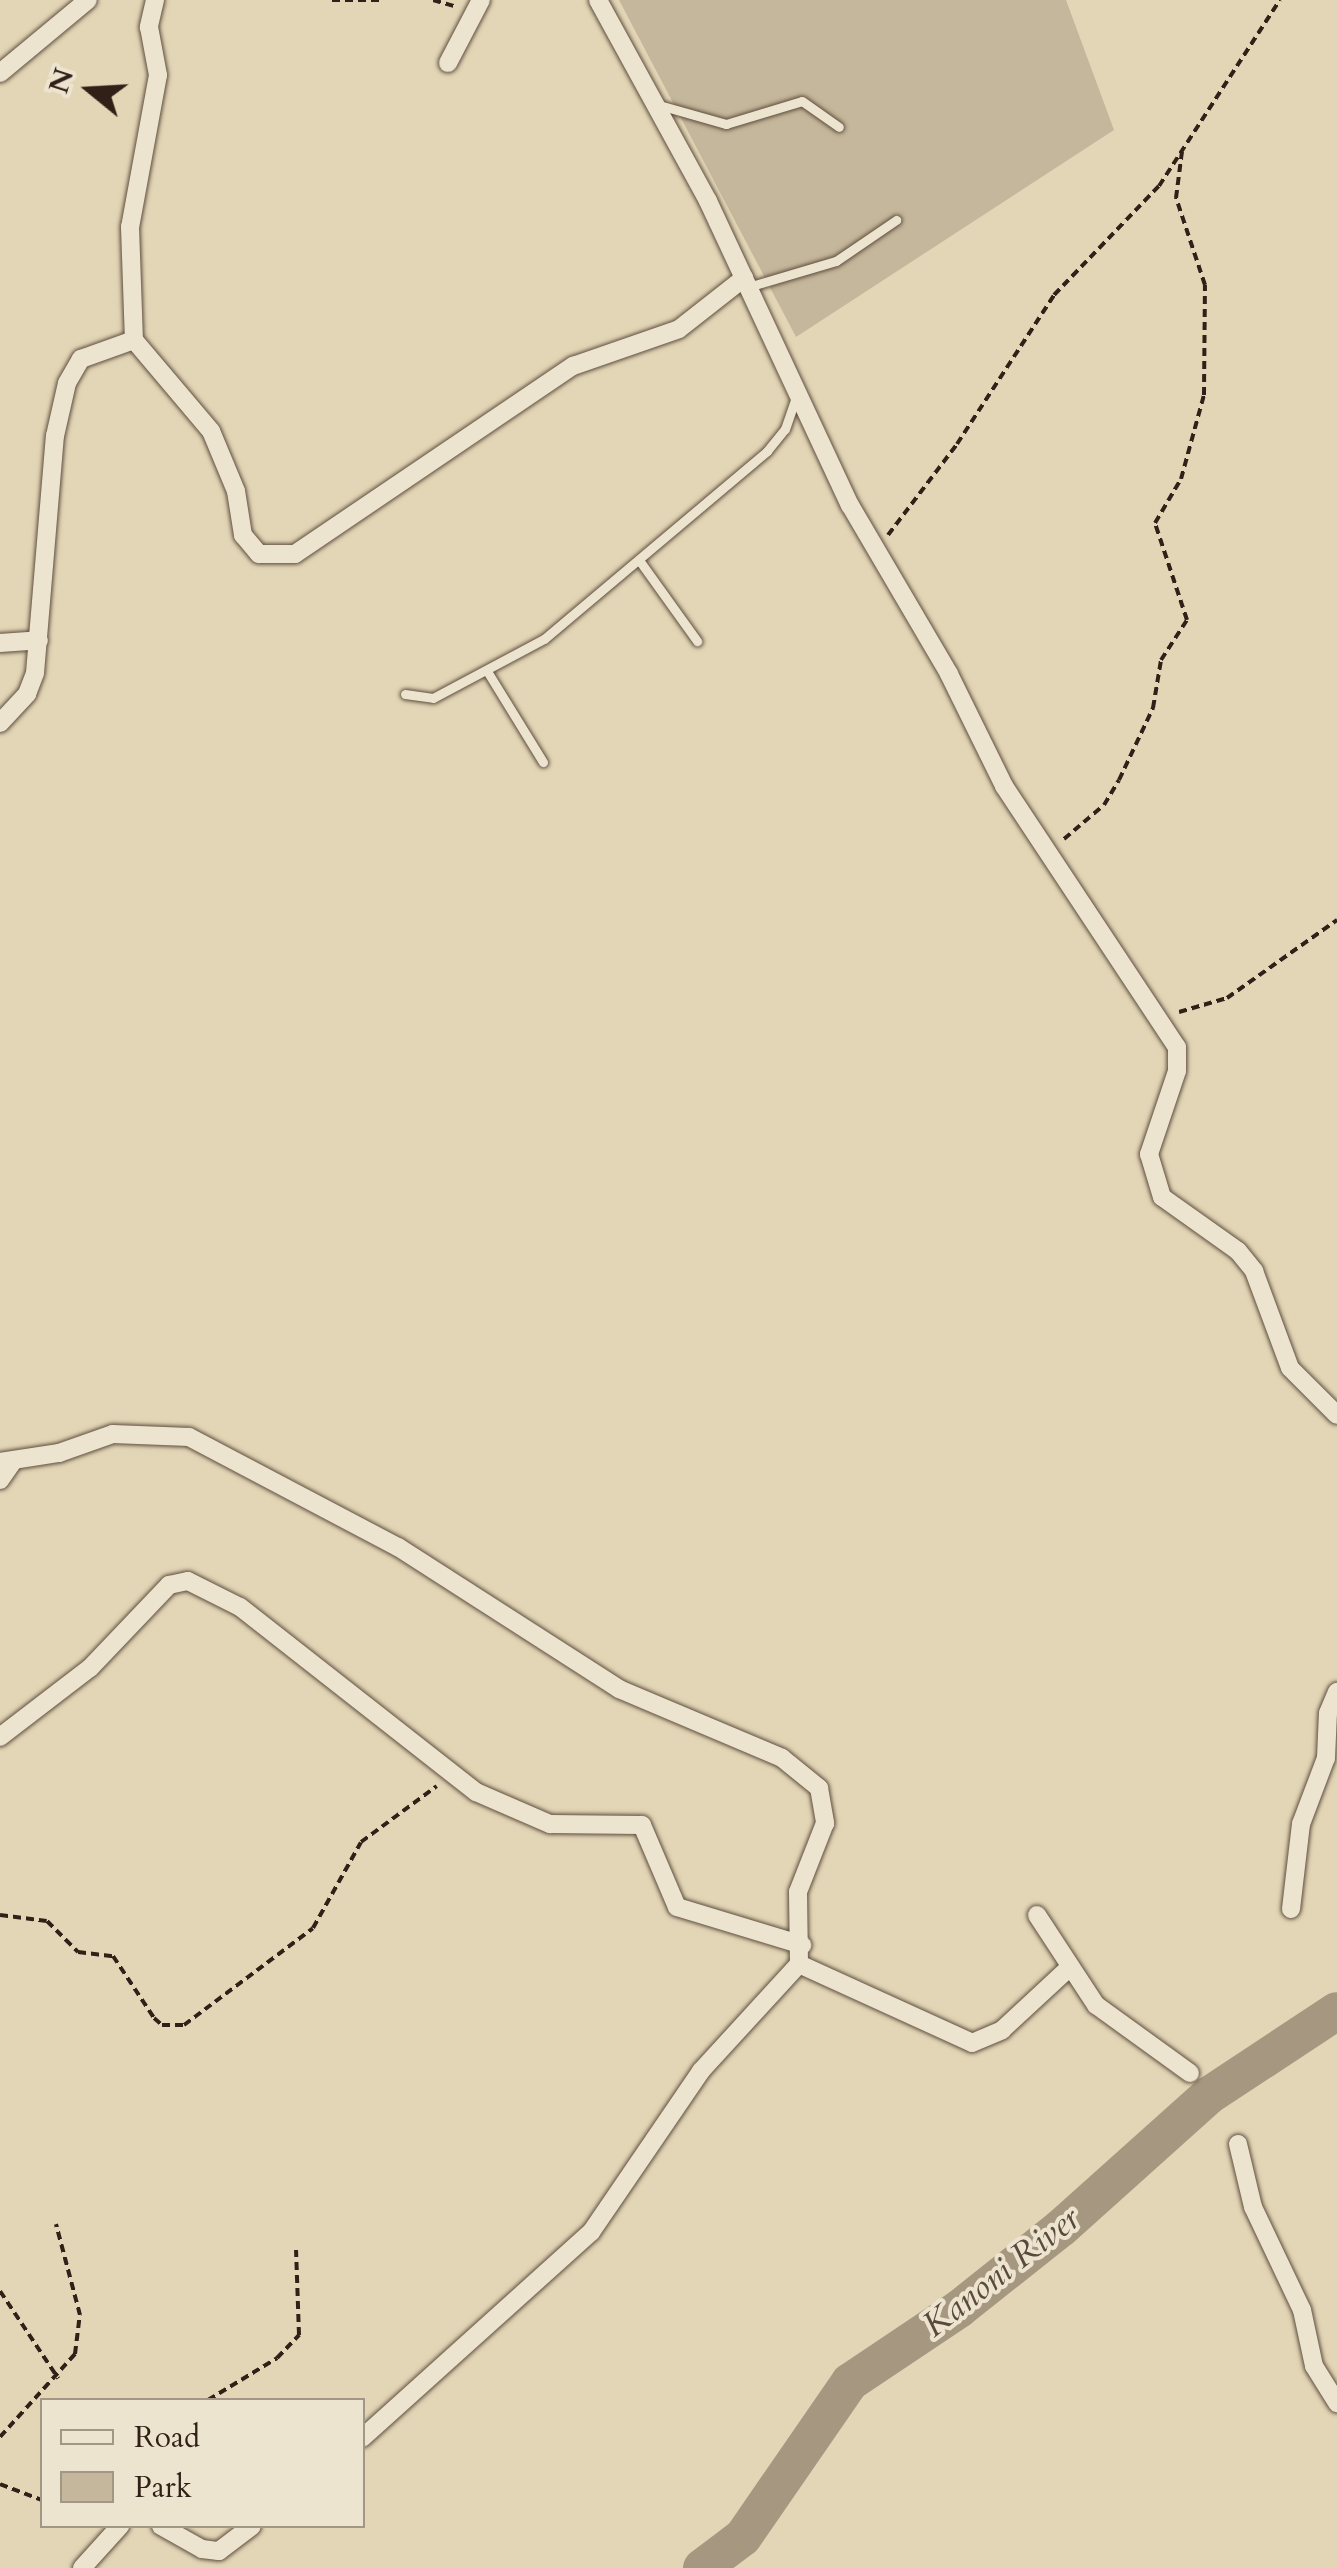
<!DOCTYPE html>
<style>
body{margin:0}
#map{position:relative;width:1337px;height:2568px;overflow:hidden;background:#e3d6b6;font-family:Cardo,serif}
div>[style]{position:absolute}
.green>*{inset:0;background:#c5b79b}
.river>*{height:38px;margin:-19px;padding:0 19px;transform-origin:19px;border-radius:19px;background:#a69880}
.path>*{height:4px;margin-top:-2px;transform-origin:0;background:repeating-linear-gradient(90deg,#312017 0 8px,transparent 0 13px)}
.roads{filter:drop-shadow(0 0 2px #5e4e3f) drop-shadow(0 0 2px #5e4e3f)}
.service>*{height:9px;margin:-4.5px;padding:0 4.5px;transform-origin:4.5px;border-radius:4.5px;background:#ede4d0}
.minor>*{height:18px;margin:-9px;padding:0 9px;transform-origin:9px;border-radius:9px;background:#ede4d0}
span{translate:-50% -50%;white-space:nowrap;text-align:center;line-height:1.15;-webkit-text-stroke:8px #ede4d0;paint-order:stroke}
.water-label{font-size:35px;color:#5a4a3c;font-style:italic}
.legend{position:absolute;left:40px;top:2398px;width:325px;height:130px;box-sizing:border-box;background:#ede4d0;border:2px solid #a29686;margin:0;padding:12px 18px;list-style:none;font-size:30px;color:#312017}
.legend li{display:flex;align-items:center;gap:20px;height:50px}
.legend b{width:50px;border:2px solid #a29686}
.north{position:absolute;left:40px;top:40px;width:100px;height:100px;-webkit-text-stroke:8px #ede4d0;paint-order:stroke;rotate:288deg;font-size:28px;font-weight:700;line-height:40px;text-align:center;color:#312017}
.north::after{content:'';display:block;margin:auto;width:35px;height:45px;background:#312017;clip-path:polygon(50% 0,100% 100%,50% 72%,0 100%)}
</style>
<div id="map">
<div class="green">
<i style="clip-path:polygon(619px 0,1066px 0,1114px 130px,796px 337px)"></i>
</div>
<div class="river">
<i style="left:702px;top:2568px;width:51px;rotate:-37.1deg"></i>
<i style="left:743px;top:2537px;width:188px;rotate:-55.4deg"></i>
<i style="left:850px;top:2382px;width:131px;rotate:-33.8deg"></i>
<i style="left:959px;top:2309px;width:130px;rotate:-38.5deg"></i>
<i style="left:1061px;top:2228px;width:198px;rotate:-41.9deg"></i>
<i style="left:1208px;top:2096px;width:154px;rotate:-33.4deg"></i>
</div>
<div class="path">
<i style="left:332px;top:0;width:52px"></i>
<i style="left:433px;top:0;width:25px;rotate:16deg"></i>
<i style="left:888px;top:535px;width:114px;rotate:-52.8deg"></i>
<i style="left:957px;top:444px;width:178px;rotate:-56.9deg"></i>
<i style="left:1054px;top:295px;width:151px;rotate:-46.1deg"></i>
<i style="left:1159px;top:186px;width:222px;rotate:-57deg"></i>
<i style="left:1064px;top:839px;width:52px;rotate:-40.4deg"></i>
<i style="left:1104px;top:805px;width:29px;rotate:-59deg"></i>
<i style="left:1119px;top:780px;width:80px;rotate:-64.7deg"></i>
<i style="left:1153px;top:708px;width:49px;rotate:-80.5deg"></i>
<i style="left:1161px;top:660px;width:48px;rotate:-57deg"></i>
<i style="left:1187px;top:620px;width:102px;rotate:-108.3deg"></i>
<i style="left:1155px;top:523px;width:51px;rotate:-59.4deg"></i>
<i style="left:1181px;top:479px;width:87px;rotate:-74.7deg"></i>
<i style="left:1204px;top:395px;width:110px;rotate:-89.5deg"></i>
<i style="left:1205px;top:285px;width:92px;rotate:-108.4deg"></i>
<i style="left:1176px;top:198px;width:47px;rotate:-82.7deg"></i>
<i style="left:1179px;top:1012px;width:50px;rotate:-16.3deg"></i>
<i style="left:1227px;top:998px;width:135px;rotate:-35.3deg"></i>
<i style="left:0;top:1915px;width:47px;rotate:7.3deg"></i>
<i style="left:47px;top:1921px;width:44px;rotate:45deg"></i>
<i style="left:78px;top:1952px;width:35px;rotate:7deg"></i>
<i style="left:113px;top:1956px;width:74px;rotate:56.5deg"></i>
<i style="left:154px;top:2018px;width:11px;rotate:41deg"></i>
<i style="left:162px;top:2025px;width:22px"></i>
<i style="left:184px;top:2025px;width:161px;rotate:-36.9deg"></i>
<i style="left:313px;top:1928px;width:98px;rotate:-60.8deg"></i>
<i style="left:361px;top:1842px;width:94px;rotate:-36.4deg"></i>
<i style="left:0;top:2291px;width:105px;rotate:56.3deg"></i>
<i style="left:208px;top:2400px;width:81px;rotate:-31.3deg"></i>
<i style="left:277px;top:2358px;width:32px;rotate:-46deg"></i>
<i style="left:299px;top:2335px;width:85px;rotate:-92deg"></i>
<i style="left:0;top:2437px;width:112px;rotate:-47.9deg"></i>
<i style="left:75px;top:2354px;width:39px;rotate:-83deg"></i>
<i style="left:80px;top:2315px;width:94px;rotate:-104.8deg"></i>
<i style="left:0;top:2484px;width:45px;rotate:20.9deg"></i>
</div>
<div class="roads">
<div class="service">
<i style="left:659px;top:105px;width:70px;rotate:15.8deg"></i>
<i style="left:726px;top:124px;width:79px;rotate:-16.8deg"></i>
<i style="left:802px;top:101px;width:45px;rotate:35.1deg"></i>
<i style="left:748px;top:287px;width:92px;rotate:-16.5deg"></i>
<i style="left:836px;top:261px;width:73px;rotate:-34.3deg"></i>
<i style="left:639px;top:560px;width:100px;rotate:54.4deg"></i>
<i style="left:487px;top:671px;width:107px;rotate:58.4deg"></i>
<i style="left:405px;top:694px;width:28px;rotate:8deg"></i>
<i style="left:433px;top:698px;width:126px;rotate:-28deg"></i>
<i style="left:544px;top:639px;width:292px;rotate:-40.1deg"></i>
<i style="left:767px;top:451px;width:28px;rotate:-51deg"></i>
<i style="left:785px;top:429px;width:36px;rotate:-71deg"></i>
</div>
<div class="minor">
<i style="left:155px;top:0;width:28px;rotate:103deg"></i>
<i style="left:149px;top:27px;width:49px;rotate:79.4deg"></i>
<i style="left:158px;top:75px;width:155px;rotate:100.4deg"></i>
<i style="left:130px;top:227px;width:113px;rotate:88deg"></i>
<i style="left:134px;top:340px;width:119px;rotate:49.8deg"></i>
<i style="left:211px;top:431px;width:65px;rotate:67.4deg"></i>
<i style="left:236px;top:491px;width:45px;rotate:81deg"></i>
<i style="left:243px;top:535px;width:25px;rotate:50deg"></i>
<i style="left:259px;top:554px;width:36px"></i>
<i style="left:295px;top:554px;width:336px;rotate:-34.1deg"></i>
<i style="left:573px;top:366px;width:112px;rotate:-19.2deg"></i>
<i style="left:679px;top:329px;width:83px;rotate:-38.1deg"></i>
<i style="left:598px;top:0;width:229px;rotate:61.3deg"></i>
<i style="left:708px;top:201px;width:336px;rotate:65deg"></i>
<i style="left:850px;top:505px;width:196px;rotate:59.6deg"></i>
<i style="left:949px;top:674px;width:125px;rotate:63.8deg"></i>
<i style="left:1004px;top:786px;width:313px;rotate:56.5deg"></i>
<i style="left:1177px;top:1047px;width:24px;rotate:90deg"></i>
<i style="left:1177px;top:1071px;width:88px;rotate:108.6deg"></i>
<i style="left:1149px;top:1154px;width:45px;rotate:73.2deg"></i>
<i style="left:1162px;top:1197px;width:93px;rotate:35.4deg"></i>
<i style="left:1238px;top:1251px;width:26px;rotate:51deg"></i>
<i style="left:1254px;top:1271px;width:103px;rotate:69.6deg"></i>
<i style="left:1290px;top:1368px;width:66px;rotate:45deg"></i>
<i style="left:448px;top:63px;width:71px;rotate:-62.4deg"></i>
<i style="left:0;top:73px;width:114px;rotate:-39.7deg"></i>
<i style="left:0;top:643px;width:39px;rotate:-4deg"></i>
<i style="left:0;top:723px;width:40px;rotate:-47deg"></i>
<i style="left:27px;top:694px;width:22px;rotate:-69deg"></i>
<i style="left:35px;top:673px;width:238px;rotate:-85.2deg"></i>
<i style="left:55px;top:436px;width:54px;rotate:-77.2deg"></i>
<i style="left:67px;top:383px;width:28px;rotate:-60deg"></i>
<i style="left:81px;top:359px;width:56px;rotate:-19.7deg"></i>
<i style="left:0;top:1462px;width:60px;rotate:-8.7deg"></i>
<i style="left:59px;top:1453px;width:57px;rotate:-19.4deg"></i>
<i style="left:113px;top:1434px;width:76px;rotate:2.3deg"></i>
<i style="left:189px;top:1437px;width:236px;rotate:27.8deg"></i>
<i style="left:398px;top:1547px;width:263px;rotate:32.7deg"></i>
<i style="left:619px;top:1689px;width:177px;rotate:22.9deg"></i>
<i style="left:782px;top:1758px;width:48px;rotate:39deg"></i>
<i style="left:819px;top:1788px;width:36px;rotate:80deg"></i>
<i style="left:825px;top:1823px;width:74px;rotate:111.4deg"></i>
<i style="left:798px;top:1892px;width:72px;rotate:89.2deg"></i>
<i style="left:799px;top:1964px;width:145px;rotate:132.5deg"></i>
<i style="left:701px;top:2071px;width:195px;rotate:124.3deg"></i>
<i style="left:591px;top:2232px;width:308px;rotate:138deg"></i>
<i style="left:0;top:1480px;width:21px;rotate:-55deg"></i>
<i style="left:0;top:1737px;width:113px;rotate:-37.5deg"></i>
<i style="left:90px;top:1668px;width:115px;rotate:-46.4deg"></i>
<i style="left:169px;top:1585px;width:19px;rotate:-12deg"></i>
<i style="left:188px;top:1581px;width:58px;rotate:26.6deg"></i>
<i style="left:240px;top:1607px;width:300px;rotate:38.1deg"></i>
<i style="left:476px;top:1792px;width:81px;rotate:23.4deg"></i>
<i style="left:550px;top:1824px;width:92px;rotate:0.6deg"></i>
<i style="left:642px;top:1825px;width:89px;rotate:66.9deg"></i>
<i style="left:677px;top:1907px;width:131px;rotate:16.9deg"></i>
<i style="left:1291px;top:1909px;width:86px;rotate:-83.3deg"></i>
<i style="left:1301px;top:1824px;width:71px;rotate:-69.3deg"></i>
<i style="left:1326px;top:1758px;width:45px;rotate:-87.5deg"></i>
<i style="left:1328px;top:1713px;width:23px;rotate:-67deg"></i>
<i style="left:1037px;top:1915px;width:108px;rotate:56.8deg"></i>
<i style="left:1096px;top:2005px;width:116px;rotate:35.9deg"></i>
<i style="left:799px;top:1964px;width:190px;rotate:24.5deg"></i>
<i style="left:972px;top:2043px;width:33px;rotate:-23deg"></i>
<i style="left:1002px;top:2030px;width:91px;rotate:-42.8deg"></i>
<i style="left:1238px;top:2144px;width:65px;rotate:76.6deg"></i>
<i style="left:1253px;top:2207px;width:114px;rotate:64.6deg"></i>
<i style="left:1302px;top:2310px;width:57px;rotate:77.9deg"></i>
<i style="left:1314px;top:2366px;width:44px;rotate:58.1deg"></i>
<i style="left:161px;top:2526px;width:47px;rotate:29.3deg"></i>
<i style="left:202px;top:2549px;width:17px;rotate:7deg"></i>
<i style="left:219px;top:2551px;width:41px;rotate:-37.1deg"></i>
<i style="left:82px;top:2568px;width:57px;rotate:-47.9deg"></i>
</div>
</div>
<div class="water-label">
<span style="left:1001px;top:2272px;rotate:-38deg">Kanoni River</span>
</div>
<ul class="legend">
<li><b style="height:12px;background:#ede4d0"></b>Road</li>
<li><b style="height:28px;background:#c5b79b"></b>Park</li>
</ul>
<div class="north">N</div>
</div>
